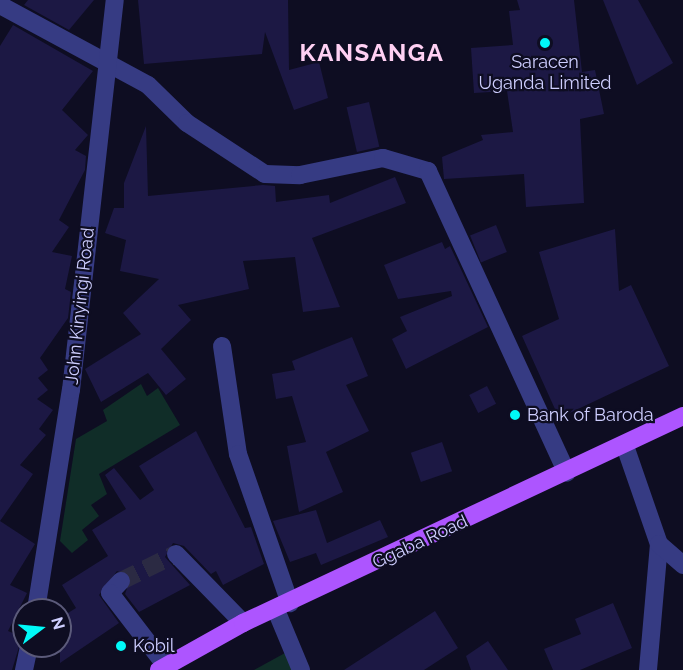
<!DOCTYPE html>
<style>
body{margin:0}
#map{position:relative;width:683px;height:670px;overflow:hidden;background:#0e0d22;font-family:Raleway,sans-serif}
div>[style]{position:absolute}
.green>*{inset:0;background:#102d28}
.building>*{inset:0;background:#1c1844;transform-origin:0 0}
.minor-tunnel>*{height:18px;margin-top:-9px;transform-origin:0;background:repeating-linear-gradient(90deg,#2b2a43 0 18px,transparent 0 27px)}
.minor>*{height:18px;margin:-9px;padding:0 9px;transform-origin:9px;border-radius:9px;background:#363b83}
.major>*{height:18px;margin:-9px;padding:0 9px;transform-origin:9px;border-radius:9px;background:#ad55ff}
.dots>*{width:16px;height:16px;translate:-50% -50%;box-sizing:border-box;border:3px solid #0e0d22;border-radius:50%}
span{translate:-50% -50%;white-space:nowrap;text-align:center;line-height:1.15;-webkit-text-stroke:4.5px #0e0d22;paint-order:stroke}
.poi-label{font-size:18px;color:#ceceff}
.left{translate:0 -50%;text-align:left}
.street-label{font-size:18px;color:#ceceff}
.district-label{font-size:24px;color:#ffd0f3;font-weight:700;letter-spacing:1.5px}
.north{position:absolute;left:12px;top:598px;width:60px;height:60px;box-sizing:border-box;background:#0e0d22;border:2px solid #5b5a7a;border-radius:50%;rotate:74deg;font-size:16px;font-weight:700;line-height:24px;text-align:center;color:#ceceff}
.north::after{content:'';display:block;margin:auto;width:21px;height:27px;background:#00f9f8;clip-path:polygon(50% 0,100% 100%,50% 72%,0 100%)}
</style>
<div id="map">
<div class="green">
<i style="clip-path:polygon(141px 384px,147px 396px,158px 388px,180px 425px,99px 474px,107px 494px,91px 505px,99px 516px,82px 530px,88px 540px,72px 553px,60px 541px,76px 439px,107px 421px,103px 410px)"></i>
<i style="clip-path:polygon(285px 653px,293px 670px,254px 670px)"></i>
</div>
<div class="building">
<i style="clip-path:polygon(28px 0,94px 0,69px 30px,24px 5px)"></i>
<i style="clip-path:polygon(138px 0,288px 0,289px 70px,319px 62px,328px 98px,294px 110px,265px 32px,262px 54px,144px 64px)"></i>
<i style="clip-path:polygon(517px 0,574px 0,582px 72px,595px 70px,604px 114px,580px 119px,584px 203px,526px 207px,524px 174px,444px 179px,442px 157px,483px 140px,481px 135px,513px 132px,507px 91px,474px 93px,471px 48px,513px 45px,509px 11px,520px 10px)"></i>
<i style="clip-path:polygon(603px 0,638px 0,673px 63px,637px 85px)"></i>
<i style="clip-path:polygon(13px 25px,93px 71px,62px 110px,88px 135px,75px 150px,86px 156px,85px 170px,59px 220px,69px 227px,52px 252px,72px 256px,65px 289px,71px 292px,68px 318px,40px 358px,48px 370px,38px 378px,48px 390px,37px 399px,53px 410px,39px 429px,46px 435px,20px 465px,33px 474px,0 521px,35px 544px,10px 585px,27px 593px,8px 631px,22px 637px,12px 670px,0 670px,0 46px)"></i>
<i style="left:369px;top:102px;width:46px;height:23px;rotate:77deg"></i>
<i style="clip-path:polygon(146px 126px,148px 196px,263px 185px,275px 186px,276px 202px,329px 195px,330px 203px,395px 177px,406px 203px,312px 238px,340px 307px,303px 312px,295px 257px,243px 261px,249px 289px,178px 305px,191px 320px,161px 349px,186px 379px,166px 395px,148px 373px,101px 402px,85px 369px,141px 334px,123px 313px,159px 279px,120px 271px,126px 240px,105px 233px,114px 208px,124px 208px,124px 183px)"></i>
<i style="left:496px;top:225px;width:29px;height:28px;rotate:68deg"></i>
<i style="clip-path:polygon(615px 229px,619px 291px,631px 285px,669px 366px,559px 418px,522px 336px,559px 319px,539px 252px)"></i>
<i style="clip-path:polygon(442px 242px,445px 249px,450px 246px,488px 327px,406px 369px,392px 339px,407px 331px,400px 317px,452px 296px,451px 291px,398px 299px,384px 265px)"></i>
<i style="clip-path:polygon(352px 337px,368px 376px,346px 385px,369px 431px,326px 452px,343px 492px,299px 512px,287px 446px,306px 442px,292px 396px,276px 399px,272px 374px,295px 370px,292px 361px)"></i>
<i style="left:487px;top:386px;width:20px;height:20px;rotate:63deg"></i>
<i style="clip-path:polygon(196px 431px,245px 528px,251px 527px,264px 564px,223px 585px,216px 571px,211px 574px,184px 546px,173px 543px,165px 557px,190px 585px,139px 612px,125px 594px,131px 577px,117px 571px,99px 595px,119px 623px,60px 663px,60px 618px,76px 608px,62px 585px,108px 556px,92px 530px,126px 509px,105px 475px,114px 468px,140px 500px,154px 490px,139px 466px)"></i>
<i style="left:442px;top:442px;width:31px;height:33px;rotate:71deg"></i>
<i style="clip-path:polygon(316px 510px,327px 543px,380px 520px,388px 537px,321px 565px,316px 553px,290px 562px,273px 521px)"></i>
<i style="clip-path:polygon(613px 603px,632px 648px,580px 670px,553px 670px,544px 649px,581px 634px,575px 619px)"></i>
<i style="clip-path:polygon(435px 611px,458px 648px,424px 670px,344px 670px)"></i>
<i style="clip-path:polygon(488px 641px,508px 670px,471px 670px,466px 656px)"></i>
</div>
<div class="minor-tunnel">
<i style="left:121px;top:581px;width:61px;rotate:-26.1deg"></i>
</div>
<div class="minor">
<i style="left:0;top:5px;width:168px;rotate:28.4deg"></i>
<i style="left:148px;top:85px;width:54px;rotate:44.3deg"></i>
<i style="left:187px;top:123px;width:93px;rotate:33.2deg"></i>
<i style="left:265px;top:174px;width:35px;rotate:2deg"></i>
<i style="left:300px;top:175px;width:85px;rotate:-11.6deg"></i>
<i style="left:383px;top:158px;width:47px;rotate:16.1deg"></i>
<i style="left:428px;top:171px;width:332px;rotate:65.3deg"></i>
<i style="left:222px;top:346px;width:109px;rotate:81.6deg"></i>
<i style="left:238px;top:454px;width:158px;rotate:70.8deg"></i>
<i style="left:625px;top:446px;width:104px;rotate:70.9deg"></i>
<i style="left:659px;top:544px;width:126px;rotate:95deg"></i>
<i style="left:659px;top:544px;width:32px;rotate:41deg"></i>
<i style="left:176px;top:554px;width:96px;rotate:45.8deg"></i>
<i style="left:121px;top:581px;width:16px;rotate:133deg"></i>
<i style="left:110px;top:593px;width:92px;rotate:52.5deg"></i>
<i style="left:36px;top:610px;width:223px;rotate:-81deg"></i>
<i style="left:71px;top:390px;width:392px;rotate:-83.6deg"></i>
<i style="left:276px;top:610px;width:65px;rotate:67.4deg"></i>
<i style="left:24px;top:670px;width:25px;rotate:-78deg"></i>
</div>
<div class="major">
<i style="left:159px;top:670px;width:96px;rotate:-29.2deg"></i>
<i style="left:243px;top:623px;width:486px;rotate:-25.2deg"></i>
</div>
<div class="dots">
<i style="left:545px;top:43px;background:#00f9f8"></i>
<i style="left:515px;top:415px;background:#00f9f8"></i>
<i style="left:121px;top:646px;background:#00f9f8"></i>
</div>
<div class="poi-label">
<span style="left:545px;top:73px">Saracen<br>Uganda Limited</span>
<span class="left" style="left:527px;top:415px">Bank of Baroda</span>
<span class="left" style="left:133px;top:646px">Kobil</span>
</div>
<div class="street-label">
<span style="left:80px;top:306px;rotate:-84deg">John Kinyingi Road</span>
<span style="left:420px;top:542px;rotate:-25deg">Ggaba Road</span>
</div>
<div class="district-label">
<span style="left:372px;top:53px">KANSANGA</span>
</div>
<div class="north">N</div>
</div>
